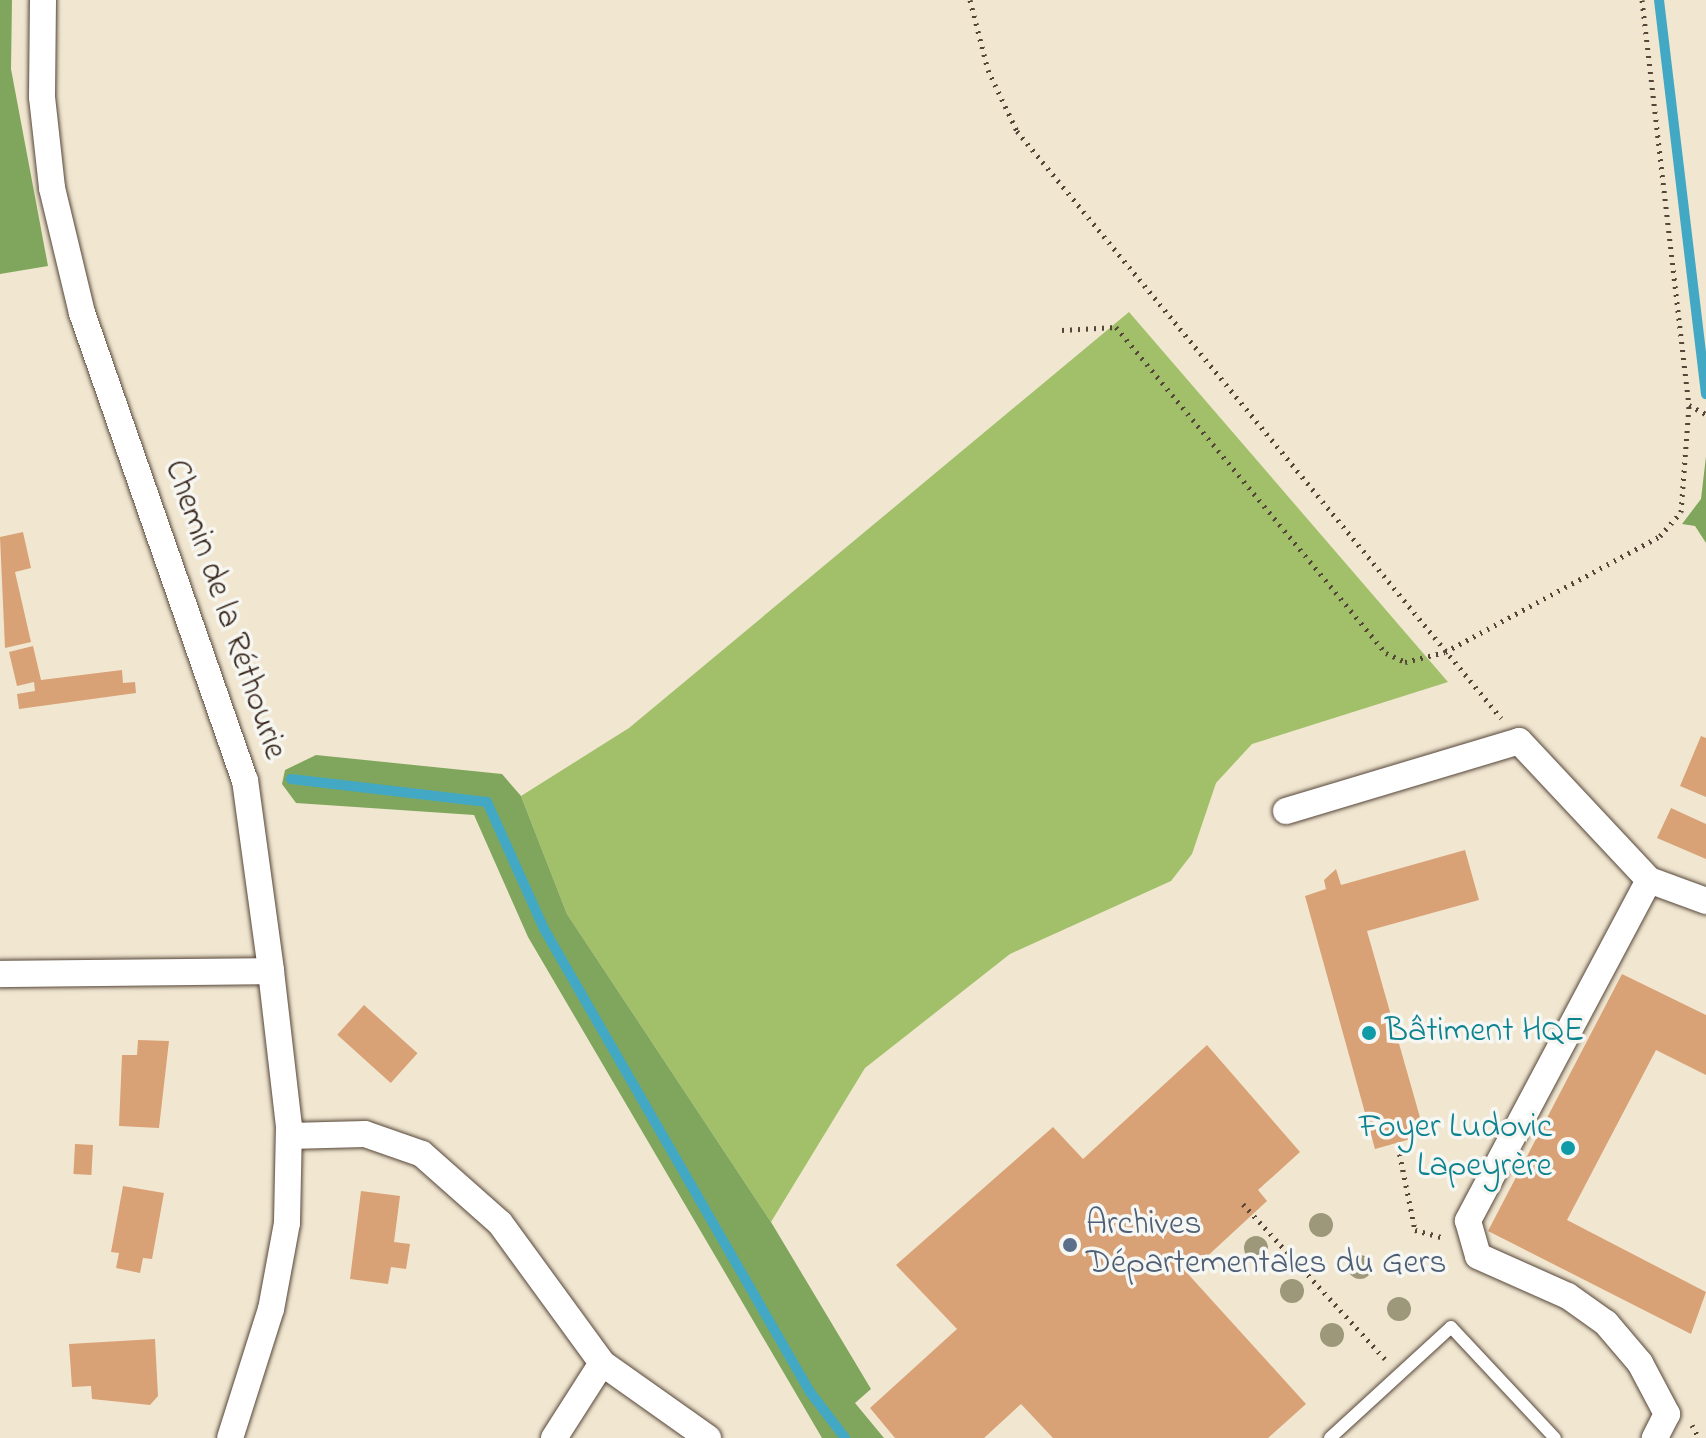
<!DOCTYPE html>
<meta charset="utf-8">
<style>
body{margin:0}
#map{position:relative;width:1706px;height:1438px;overflow:hidden;background:#f1e7d1;font-family:"Indie Flower",sans-serif}
div>[style]{position:absolute}
.green>*{inset:0;background:#a1c069}
.forest>*{inset:0;background:#80a65d}
.stream>*{height:10px;margin:-5px;padding:0 5px;transform-origin:5px;border-radius:5px;background:#43a8c3}
.building>*{inset:0;background:#d9a176;transform-origin:0 0}
.path>*{height:5px;margin-top:-2.5px;transform-origin:0;background:repeating-linear-gradient(90deg,#564639 0 2px,transparent 0 8px)}
.roads{filter:drop-shadow(0 0 2px #564639) drop-shadow(0 0 2px #564639)}
.lane>*{height:12px;margin:-6px;padding:0 6px;transform-origin:6px;border-radius:6px;background:#fff}
.street>*{height:26px;margin:-13px;padding:0 13px;transform-origin:13px;border-radius:13px;background:#fff}
.trees>*{width:24px;height:24px;margin:-12px;border-radius:50%;background:#9e987b}
.dots>*{width:22px;height:22px;translate:-50% -50%;box-sizing:border-box;border:4px solid #f6f6f2;border-radius:50%}
span{translate:-50% -50%;white-space:nowrap;text-align:center;line-height:1.15;-webkit-text-stroke:7px #f6f6f2;paint-order:stroke}
.street-label{font-size:34px;color:#3b2a1e}
.culture-label{font-size:34px;color:#0d838f}
.left{translate:0 -50%;text-align:left}
.right{translate:-100% -50%;text-align:right}
.service-label{font-size:34px;color:#4e5e75}
</style>
<div id="map">
<div class="green">
<i style="clip-path:polygon(1129px 312px,1448px 682px,1252px 744px,1216px 783px,1192px 854px,1171px 881px,1010px 954px,865px 1068px,771px 1222px,567px 914px,521px 796px,629px 728px)"></i>
</div>
<div class="forest">
<i style="clip-path:polygon(0 0,12px 0,11px 69px,48px 266px,0 274px)"></i>
<i style="clip-path:polygon(1706px 456px,1706px 543px,1695px 526px,1682px 524px,1701px 499px)"></i>
<i style="clip-path:polygon(316px 755px,502px 774px,521px 796px,567px 914px,771px 1222px,871px 1389px,855px 1403px,884px 1438px,822px 1438px,528px 937px,474px 815px,296px 803px,282px 784px,285px 770px)"></i>
</div>
<div class="stream">
<i style="left:1659px;top:0;width:397px;rotate:83.2deg"></i>
<i style="left:291px;top:779px;width:197px;rotate:6.7deg"></i>
<i style="left:487px;top:802px;width:139px;rotate:65.8deg"></i>
<i style="left:544px;top:929px;width:534px;rotate:60.12deg"></i>
<i style="left:810px;top:1392px;width:58px;rotate:52.7deg"></i>
</div>
<div class="building">
<i style="clip-path:polygon(23px 532px,31px 568px,15px 572px,31px 642px,5px 648px,0 537px)"></i>
<i style="clip-path:polygon(33px 646px,41px 680px,122px 670px,123px 683px,135px 682px,136px 693px,19px 709px,17px 694px,35px 691px,34px 682px,17px 686px,9px 652px)"></i>
<i style="clip-path:polygon(1701px 736px,1706px 738px,1706px 797px,1680px 786px)"></i>
<i style="clip-path:polygon(1671px 808px,1706px 824px,1706px 859px,1657px 838px)"></i>
<i style="clip-path:polygon(1465px 850px,1479px 900px,1367px 931px,1425px 1135px,1375px 1149px,1305px 896px,1326px 889px,1324px 880px,1336px 869px,1341px 885px)"></i>
<i style="clip-path:polygon(1622px 974px,1706px 1015px,1706px 1075px,1656px 1050px,1567px 1220px,1706px 1292px,1691px 1334px,1488px 1231px)"></i>
<i style="left:364px;top:1005px;width:72px;height:40px;rotate:42deg"></i>
<i style="clip-path:polygon(138px 1040px,169px 1041px,159px 1128px,119px 1126px,122px 1055px,137px 1055px)"></i>
<i style="clip-path:polygon(1207px 1045px,1300px 1152px,1258px 1190px,1267px 1201px,1188px 1274px,1306px 1404px,1268px 1438px,1053px 1438px,1021px 1404px,984px 1438px,895px 1438px,870px 1408px,957px 1329px,896px 1265px,1053px 1127px,1083px 1159px)"></i>
<i style="left:75px;top:1144px;width:18px;height:30px;rotate:3deg"></i>
<i style="clip-path:polygon(123px 1186px,164px 1193px,152px 1259px,143px 1258px,140px 1273px,116px 1268px,119px 1253px,111px 1252px)"></i>
<i style="clip-path:polygon(361px 1191px,400px 1196px,394px 1242px,410px 1244px,406px 1269px,391px 1267px,388px 1284px,350px 1279px)"></i>
<i style="clip-path:polygon(155px 1339px,158px 1396px,150px 1405px,92px 1399px,91px 1386px,72px 1387px,69px 1344px)"></i>
</div>
<div class="path">
<i style="left:970px;top:0;width:72px;rotate:75.6deg"></i>
<i style="left:988px;top:70px;width:68px;rotate:64.6deg"></i>
<i style="left:1017px;top:131px;width:761px;rotate:50.49deg"></i>
<i style="left:1642px;top:0;width:408px;rotate:83.4deg"></i>
<i style="left:1062px;top:330px;width:54px;rotate:-3.2deg"></i>
<i style="left:1116px;top:327px;width:423px;rotate:50.4deg"></i>
<i style="left:1386px;top:653px;width:21px;rotate:25deg"></i>
<i style="left:1405px;top:662px;width:41px;rotate:-14deg"></i>
<i style="left:1445px;top:652px;width:244px;rotate:-28.3deg"></i>
<i style="left:1660px;top:536px;width:32px;rotate:-49deg"></i>
<i style="left:1681px;top:512px;width:107px;rotate:-85.7deg"></i>
<i style="left:1689px;top:405px;width:19px;rotate:28deg"></i>
<i style="left:1398px;top:1146px;width:86px;rotate:78.6deg"></i>
<i style="left:1415px;top:1230px;width:30px;rotate:15deg"></i>
<i style="left:1243px;top:1204px;width:210px;rotate:47.5deg"></i>
<i style="left:1692px;top:1425px;width:15px;rotate:62deg"></i>
</div>
<div class="roads">
<div class="lane">
<i style="left:1330px;top:1438px;width:164px;rotate:-42.5deg"></i>
<i style="left:1451px;top:1327px;width:152px;rotate:46.9deg"></i>
</div>
<div class="street">
<i style="left:43px;top:0;width:97px;rotate:90.6deg"></i>
<i style="left:42px;top:97px;width:92px;rotate:83.7deg"></i>
<i style="left:52px;top:188px;width:129px;rotate:76.5deg"></i>
<i style="left:82px;top:313px;width:495px;rotate:70.8deg"></i>
<i style="left:245px;top:780px;width:193px;rotate:82.2deg"></i>
<i style="left:271px;top:971px;width:156px;rotate:83.4deg"></i>
<i style="left:289px;top:1126px;width:97px;rotate:91.2deg"></i>
<i style="left:287px;top:1223px;width:87px;rotate:100.5deg"></i>
<i style="left:271px;top:1309px;width:135px;rotate:107.6deg"></i>
<i style="left:1286px;top:811px;width:243px;rotate:-16.7deg"></i>
<i style="left:1519px;top:741px;width:190px;rotate:46.9deg"></i>
<i style="left:1649px;top:880px;width:386px;rotate:118deg"></i>
<i style="left:1468px;top:1221px;width:36px;rotate:74deg"></i>
<i style="left:1478px;top:1256px;width:98px;rotate:24deg"></i>
<i style="left:1568px;top:1296px;width:47px;rotate:35.4deg"></i>
<i style="left:1606px;top:1323px;width:52px;rotate:49.6deg"></i>
<i style="left:1640px;top:1363px;width:58px;rotate:62.1deg"></i>
<i style="left:1667px;top:1414px;width:27px;rotate:117deg"></i>
<i style="left:1649px;top:880px;width:61px;rotate:20.2deg"></i>
<i style="left:0;top:974px;width:271px;rotate:-0.6deg"></i>
<i style="left:289px;top:1136px;width:76px;rotate:-1.5deg"></i>
<i style="left:365px;top:1134px;width:60px;rotate:19.3deg"></i>
<i style="left:422px;top:1154px;width:104px;rotate:41.5deg"></i>
<i style="left:500px;top:1223px;width:173px;rotate:53.9deg"></i>
<i style="left:602px;top:1363px;width:89px;rotate:122.6deg"></i>
<i style="left:602px;top:1363px;width:130px;rotate:35.3deg"></i>
</div>
</div>
<div class="trees">
<i style="left:1321px;top:1225px"></i>
<i style="left:1256px;top:1248px"></i>
<i style="left:1360px;top:1267px"></i>
<i style="left:1292px;top:1291px"></i>
<i style="left:1399px;top:1309px"></i>
<i style="left:1332px;top:1335px"></i>
</div>
<div class="dots">
<i style="left:1369px;top:1033px;background:#0f9aa8"></i>
<i style="left:1568px;top:1148px;background:#0f9aa8"></i>
<i style="left:1070px;top:1245px;background:#5c6f8a"></i>
</div>
<div class="street-label">
<span style="left:224px;top:610px;rotate:71deg">Chemin de la Réthourie</span>
</div>
<div class="culture-label">
<span class="left" style="left:1385px;top:1033px">Bâtiment HQE</span>
<span class="right" style="left:1552px;top:1148px">Foyer Ludovic<br>Lapeyrère</span>
</div>
<div class="service-label">
<span class="left" style="left:1086px;top:1245px">Archives<br>Départementales du Gers</span>
</div>
</div>
